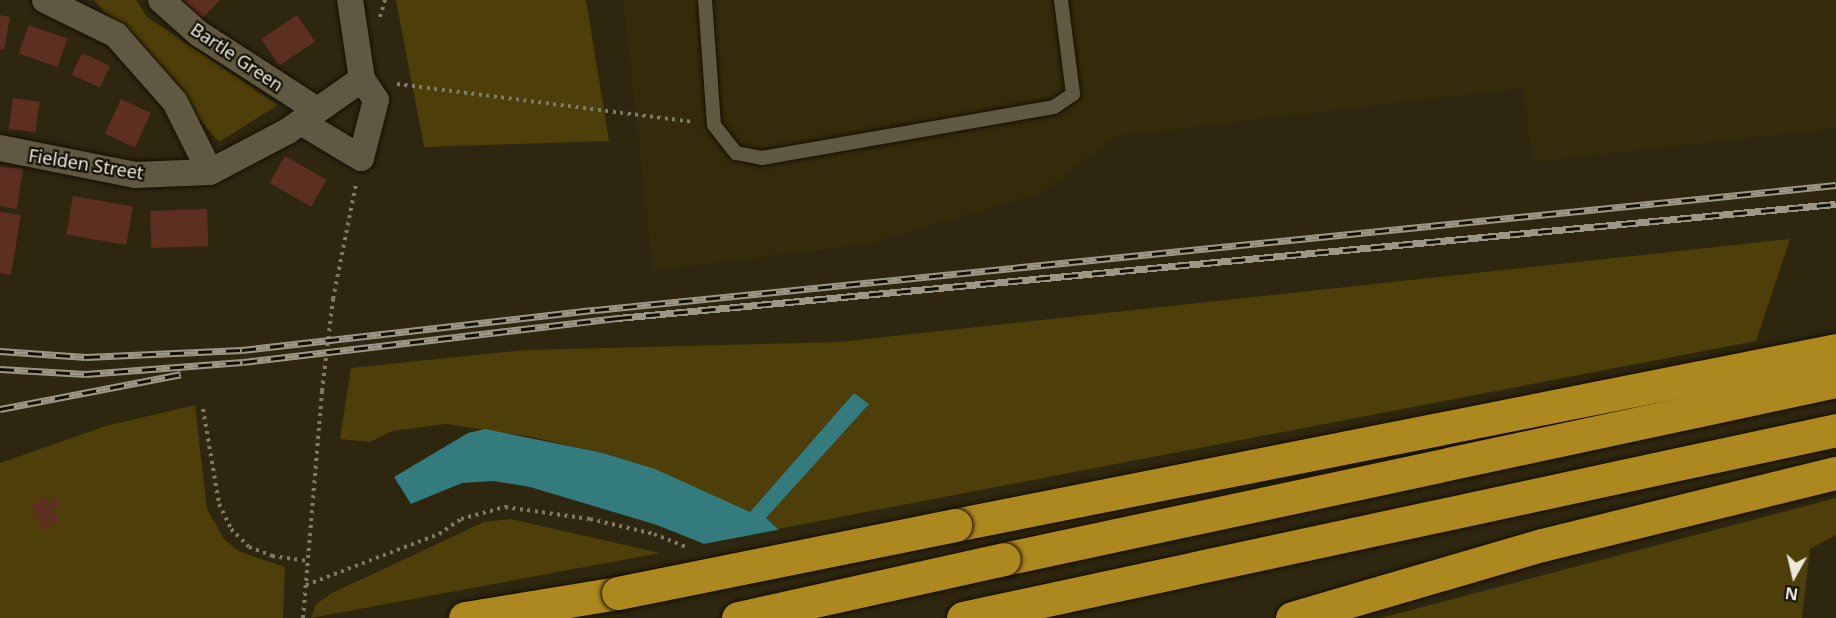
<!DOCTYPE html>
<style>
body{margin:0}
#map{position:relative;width:1836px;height:618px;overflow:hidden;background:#2e260f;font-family:"Noto Sans",sans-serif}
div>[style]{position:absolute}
.built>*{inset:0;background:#352b0b}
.green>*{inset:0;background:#4e3e09}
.water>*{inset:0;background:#337b7c}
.pier>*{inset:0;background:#2e260f}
.building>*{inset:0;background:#5d2f20;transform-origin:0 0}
.path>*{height:4px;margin-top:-2px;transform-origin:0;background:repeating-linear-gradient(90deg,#807966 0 3px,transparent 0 7.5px)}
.roads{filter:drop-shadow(0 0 2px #160f00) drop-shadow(0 0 2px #160f00)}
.lane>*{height:14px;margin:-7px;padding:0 7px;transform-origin:7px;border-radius:7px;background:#605840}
.street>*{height:26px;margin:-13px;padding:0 13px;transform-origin:13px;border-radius:13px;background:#605840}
.highway>*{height:33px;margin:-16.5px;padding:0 16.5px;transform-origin:16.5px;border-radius:16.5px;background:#ad881e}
.rail>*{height:7px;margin-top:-3.5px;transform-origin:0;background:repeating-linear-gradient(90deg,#131006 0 14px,#9e9786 0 28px);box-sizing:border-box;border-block:2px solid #9e9786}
.bridges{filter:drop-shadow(0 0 2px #160f00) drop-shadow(0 0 2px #160f00)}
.highway-bridge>*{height:33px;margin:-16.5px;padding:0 16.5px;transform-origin:16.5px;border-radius:16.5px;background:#ad881e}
span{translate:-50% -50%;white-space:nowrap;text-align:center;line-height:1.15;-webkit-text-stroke:4.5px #131006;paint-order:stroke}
.street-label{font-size:18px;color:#ede8da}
.north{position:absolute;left:1764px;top:546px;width:60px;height:60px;-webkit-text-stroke:4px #131006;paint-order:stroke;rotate:188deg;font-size:16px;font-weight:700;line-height:24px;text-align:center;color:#ede8da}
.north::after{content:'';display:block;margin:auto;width:21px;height:27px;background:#ede8da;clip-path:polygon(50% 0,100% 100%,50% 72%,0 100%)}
</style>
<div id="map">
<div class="built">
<i style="clip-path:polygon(623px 0,1836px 0,1836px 128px,1533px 162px,1523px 88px,1116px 136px,1042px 193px,871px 243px,653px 271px)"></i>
</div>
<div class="green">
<i style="clip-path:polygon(94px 0,136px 0,147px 17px,278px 105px,219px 142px)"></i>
<i style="clip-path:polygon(396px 0,586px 0,609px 141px,424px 147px)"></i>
<i style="clip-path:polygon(1790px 239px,1756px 341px,778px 529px,766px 518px,868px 404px,854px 393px,750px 512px,599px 452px,532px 437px,446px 424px,392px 431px,370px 442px,340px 439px,351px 368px,525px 350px,839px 342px)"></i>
<i style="clip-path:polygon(195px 405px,207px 509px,224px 539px,238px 551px,285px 567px,283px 618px,0 618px,0 463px,106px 426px)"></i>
<i style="clip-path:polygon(1836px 498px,1836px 535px,1810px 549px,1802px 618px,1381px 618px)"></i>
<i style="clip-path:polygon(511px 519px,660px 553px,311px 618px,316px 604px,332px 593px,484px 522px)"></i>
</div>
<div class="water">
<i style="clip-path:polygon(854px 393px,869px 404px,766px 518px,780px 531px,745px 571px,702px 543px,657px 525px,530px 487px,494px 481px,462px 483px,411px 504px,394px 477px,468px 433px,485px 429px,599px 452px,655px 469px,750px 512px)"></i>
</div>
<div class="pier">
<i style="clip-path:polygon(782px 529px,895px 597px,915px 618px,807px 618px,698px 545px)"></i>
</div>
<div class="building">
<i style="clip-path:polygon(182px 0,220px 0,202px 19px)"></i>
<i style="clip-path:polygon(0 15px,10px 17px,4px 49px,0 49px)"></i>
<i style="left:297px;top:15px;width:32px;height:43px;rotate:56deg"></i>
<i style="left:29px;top:25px;width:41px;height:30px;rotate:20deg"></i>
<i style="left:82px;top:53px;width:31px;height:24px;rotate:25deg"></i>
<i style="left:13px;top:98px;width:27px;height:31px;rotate:8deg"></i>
<i style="left:121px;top:99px;width:33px;height:38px;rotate:25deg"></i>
<i style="left:285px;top:156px;width:48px;height:31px;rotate:30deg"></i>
<i style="clip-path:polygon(0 166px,23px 169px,17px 209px,0 206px)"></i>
<i style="left:73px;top:196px;width:61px;height:39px;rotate:10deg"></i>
<i style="left:207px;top:209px;width:37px;height:57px;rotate:88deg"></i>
<i style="clip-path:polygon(0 212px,21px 215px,11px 275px,0 273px)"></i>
<i style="clip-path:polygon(45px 496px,50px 503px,56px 497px,61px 503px,53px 509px,60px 519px,45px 530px,31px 506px)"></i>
</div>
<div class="path">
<i style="left:380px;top:17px;width:18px;rotate:-74deg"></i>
<i style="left:397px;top:84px;width:298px;rotate:7.3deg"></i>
<i style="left:203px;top:409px;width:96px;rotate:80.4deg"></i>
<i style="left:219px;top:504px;width:28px;rotate:64deg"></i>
<i style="left:231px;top:529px;width:25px;rotate:45deg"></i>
<i style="left:249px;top:547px;width:25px;rotate:21deg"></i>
<i style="left:272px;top:556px;width:36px;rotate:8deg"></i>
<i style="left:306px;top:585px;width:142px;rotate:-21deg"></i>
<i style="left:439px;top:534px;width:27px;rotate:-34deg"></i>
<i style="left:461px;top:519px;width:46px;rotate:-15.3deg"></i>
<i style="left:505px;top:507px;width:86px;rotate:8deg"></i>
<i style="left:590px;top:519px;width:66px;rotate:13.2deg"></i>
<i style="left:654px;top:534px;width:35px;rotate:22deg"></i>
<i style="left:303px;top:618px;width:228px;rotate:-85.2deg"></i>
<i style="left:322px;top:391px;width:93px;rotate:-83.2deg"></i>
<i style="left:333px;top:299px;width:117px;rotate:-78.7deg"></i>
</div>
<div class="roads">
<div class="lane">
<i style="left:705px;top:0;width:125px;rotate:85.9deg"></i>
<i style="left:714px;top:125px;width:36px;rotate:52deg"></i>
<i style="left:736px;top:153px;width:26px;rotate:11deg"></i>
<i style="left:762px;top:158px;width:296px;rotate:-9.9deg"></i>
<i style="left:1054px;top:107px;width:23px;rotate:-34deg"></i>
<i style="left:1073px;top:94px;width:95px;rotate:-97.3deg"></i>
</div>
<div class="street">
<i style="left:45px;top:0;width:79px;rotate:26.2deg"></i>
<i style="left:116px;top:35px;width:89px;rotate:48.6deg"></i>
<i style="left:175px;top:102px;width:78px;rotate:63.4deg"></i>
<i style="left:161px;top:0;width:50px;rotate:41.7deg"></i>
<i style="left:198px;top:33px;width:142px;rotate:32.9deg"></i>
<i style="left:301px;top:122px;width:70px;rotate:31deg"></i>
<i style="left:361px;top:158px;width:60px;rotate:-75.5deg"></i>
<i style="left:376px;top:100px;width:25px;rotate:-124deg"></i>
<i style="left:362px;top:79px;width:80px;rotate:-98.6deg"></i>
<i style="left:0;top:148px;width:138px;rotate:11.3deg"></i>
<i style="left:135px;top:175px;width:75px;rotate:-2.3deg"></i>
<i style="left:210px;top:172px;width:88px;rotate:-27.7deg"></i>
<i style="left:288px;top:131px;width:90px;rotate:-35.1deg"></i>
</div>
<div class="highway">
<i style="left:955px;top:525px;width:898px;rotate:-11.23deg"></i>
<i style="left:1004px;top:559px;width:851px;rotate:-12.08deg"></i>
<i style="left:465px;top:618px;width:155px;rotate:-9.3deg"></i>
<i style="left:963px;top:618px;width:893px;rotate:-12.15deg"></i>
<i style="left:1292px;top:618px;width:260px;rotate:-16.3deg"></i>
<i style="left:1542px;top:545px;width:303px;rotate:-13.8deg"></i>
</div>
</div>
<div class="rail">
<i style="left:0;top:351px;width:86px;rotate:4deg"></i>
<i style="left:86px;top:357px;width:156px;rotate:-2.6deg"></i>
<i style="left:242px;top:350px;width:355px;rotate:-6.5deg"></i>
<i style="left:595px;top:310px;width:1247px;rotate:-5.75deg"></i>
<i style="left:0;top:369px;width:86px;rotate:3.3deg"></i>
<i style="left:86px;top:374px;width:157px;rotate:-4.4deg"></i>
<i style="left:243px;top:362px;width:378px;rotate:-6.7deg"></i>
<i style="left:618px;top:318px;width:1223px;rotate:-5.35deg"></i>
<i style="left:0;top:409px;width:184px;rotate:-10.9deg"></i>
</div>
<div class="bridges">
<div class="highway-bridge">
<i style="left:618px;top:593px;width:344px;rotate:-11.4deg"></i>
<i style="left:738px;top:618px;width:272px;rotate:-12.5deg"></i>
</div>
</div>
<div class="street-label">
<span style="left:237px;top:57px;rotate:34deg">Bartle Green</span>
<span style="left:86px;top:164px;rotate:9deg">Fielden Street</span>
</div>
<div class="north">N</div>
</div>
